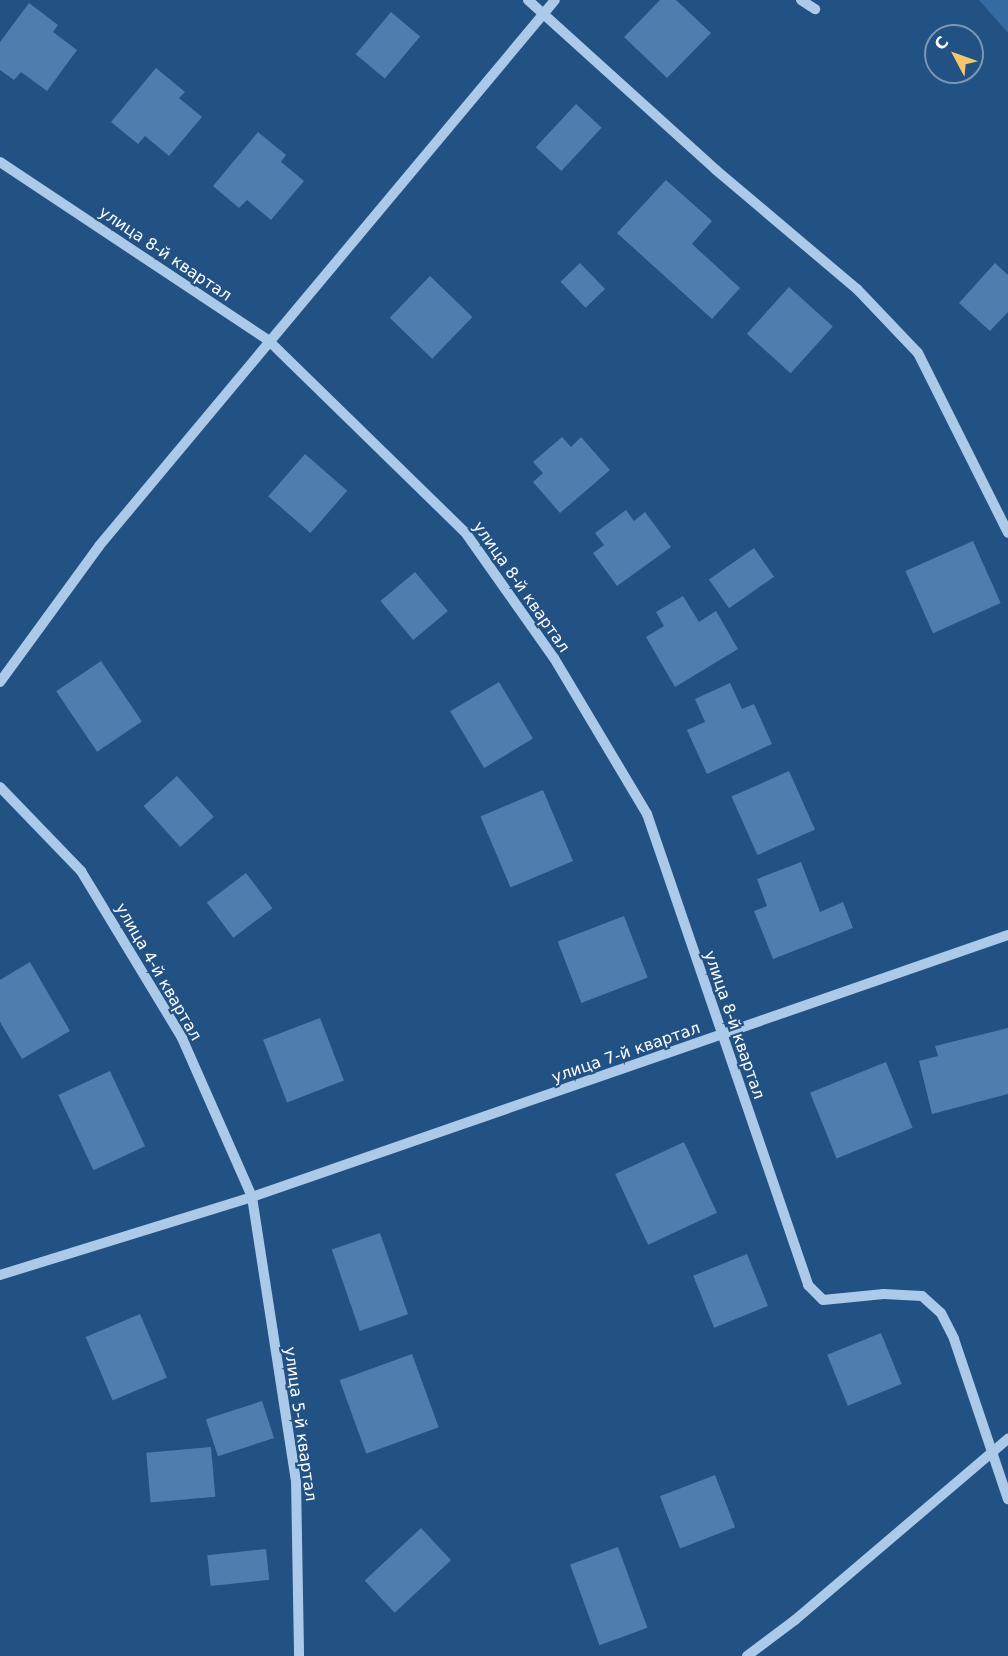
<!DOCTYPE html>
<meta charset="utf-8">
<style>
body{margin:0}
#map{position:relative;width:1008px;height:1656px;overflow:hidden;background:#225184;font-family:"DejaVu Sans",sans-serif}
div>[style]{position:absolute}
.green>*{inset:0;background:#366ba1}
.building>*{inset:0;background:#4f7dae;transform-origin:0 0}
.minor>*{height:10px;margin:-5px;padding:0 5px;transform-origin:5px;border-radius:5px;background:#abc9e8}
span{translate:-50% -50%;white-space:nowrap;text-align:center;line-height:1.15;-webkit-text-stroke:4.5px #225184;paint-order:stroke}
.street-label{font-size:16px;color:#fff}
.north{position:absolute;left:924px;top:24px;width:60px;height:60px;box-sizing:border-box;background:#225184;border:2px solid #7a97b5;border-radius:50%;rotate:311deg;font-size:16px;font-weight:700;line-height:24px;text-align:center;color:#fff}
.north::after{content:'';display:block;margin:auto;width:21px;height:27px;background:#f4c76d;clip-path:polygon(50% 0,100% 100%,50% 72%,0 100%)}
</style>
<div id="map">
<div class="green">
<i style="clip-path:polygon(979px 0,1008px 0,1008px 33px)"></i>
</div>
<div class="building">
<i style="clip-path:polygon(660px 0,676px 0,711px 33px,667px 78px,624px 37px)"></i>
<i style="clip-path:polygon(29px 3px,58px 25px,53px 32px,77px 50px,47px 91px,21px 72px,14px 80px,0 70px,0 42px)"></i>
<i style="left:391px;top:12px;width:38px;height:55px;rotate:40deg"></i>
<i style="clip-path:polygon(156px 68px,185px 92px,179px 98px,202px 117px,169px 156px,145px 136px,138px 144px,111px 122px)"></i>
<i style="left:576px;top:104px;width:35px;height:59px;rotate:43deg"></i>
<i style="clip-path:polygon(258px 132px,286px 155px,281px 162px,304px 181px,271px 220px,247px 200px,239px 208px,213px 186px)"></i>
<i style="clip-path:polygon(666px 180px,712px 221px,692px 244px,740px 288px,712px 319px,617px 233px)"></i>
<i style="left:580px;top:263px;width:36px;height:27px;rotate:46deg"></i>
<i style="clip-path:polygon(995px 263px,1008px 275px,1008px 312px,990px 331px,959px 303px)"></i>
<i style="left:430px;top:276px;width:59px;height:58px;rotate:44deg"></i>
<i style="left:789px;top:287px;width:59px;height:63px;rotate:42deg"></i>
<i style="clip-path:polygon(562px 437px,571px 447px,581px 437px,610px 470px,560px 513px,533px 482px,543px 473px,533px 462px)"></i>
<i style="left:305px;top:454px;width:56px;height:56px;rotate:41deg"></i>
<i style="clip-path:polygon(626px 510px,634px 521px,645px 512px,671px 547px,617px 586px,593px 553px,604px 545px,595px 533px)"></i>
<i style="left:973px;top:541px;width:68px;height:74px;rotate:66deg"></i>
<i style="left:754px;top:548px;width:35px;height:55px;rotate:55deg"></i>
<i style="left:415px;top:572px;width:51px;height:45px;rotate:50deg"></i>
<i style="clip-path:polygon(683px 596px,699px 622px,716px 611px,738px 649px,675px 687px,646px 637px,664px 626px,656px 612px)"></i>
<i style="left:101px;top:661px;width:73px;height:54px;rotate:56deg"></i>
<i style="left:499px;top:682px;width:66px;height:57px;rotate:59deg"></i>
<i style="clip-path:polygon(730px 683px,742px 709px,754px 704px,772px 744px,707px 774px,687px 730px,705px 722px,695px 699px)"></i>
<i style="left:789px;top:771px;width:64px;height:63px;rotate:66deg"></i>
<i style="left:177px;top:776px;width:55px;height:45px;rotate:48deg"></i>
<i style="left:543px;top:790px;width:77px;height:68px;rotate:67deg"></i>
<i style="clip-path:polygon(801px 862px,820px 912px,843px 902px,853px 928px,773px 959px,754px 911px,767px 906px,757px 879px)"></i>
<i style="left:246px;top:873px;width:44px;height:49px;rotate:53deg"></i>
<i style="left:624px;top:916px;width:66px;height:71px;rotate:69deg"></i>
<i style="clip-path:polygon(30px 962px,70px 1031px,22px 1059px,0 1022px,0 980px)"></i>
<i style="left:320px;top:1018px;width:67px;height:61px;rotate:69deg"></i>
<i style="clip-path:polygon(1008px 1028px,1008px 1094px,932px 1114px,919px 1061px,938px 1056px,935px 1046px)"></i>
<i style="left:886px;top:1062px;width:71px;height:82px;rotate:68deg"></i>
<i style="left:110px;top:1071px;width:83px;height:57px;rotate:65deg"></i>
<i style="left:684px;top:1142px;width:78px;height:76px;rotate:65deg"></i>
<i style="left:380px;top:1233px;width:86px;height:51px;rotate:71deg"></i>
<i style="left:747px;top:1254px;width:56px;height:58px;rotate:68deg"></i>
<i style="left:140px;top:1314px;width:69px;height:59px;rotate:67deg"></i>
<i style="left:881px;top:1333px;width:55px;height:58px;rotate:68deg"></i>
<i style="left:412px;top:1354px;width:78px;height:77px;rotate:70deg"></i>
<i style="left:262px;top:1401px;width:39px;height:59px;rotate:72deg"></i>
<i style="left:211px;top:1447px;width:50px;height:65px;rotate:85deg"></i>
<i style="left:715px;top:1475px;width:56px;height:59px;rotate:69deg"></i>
<i style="left:421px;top:1528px;width:44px;height:77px;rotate:47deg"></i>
<i style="left:618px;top:1547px;width:86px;height:51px;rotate:70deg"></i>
<i style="left:266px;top:1549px;width:31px;height:59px;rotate:84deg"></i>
</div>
<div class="minor">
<i style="left:528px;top:0;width:253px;rotate:42.1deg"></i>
<i style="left:716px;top:170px;width:185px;rotate:40.2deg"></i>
<i style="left:857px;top:289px;width:88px;rotate:46.4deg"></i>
<i style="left:918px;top:353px;width:201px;rotate:63.4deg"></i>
<i style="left:801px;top:0;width:17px;rotate:33deg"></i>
<i style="left:0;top:162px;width:322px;rotate:33.6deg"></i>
<i style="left:268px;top:340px;width:275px;rotate:44.3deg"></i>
<i style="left:465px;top:532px;width:154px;rotate:54.8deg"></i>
<i style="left:554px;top:658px;width:182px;rotate:59.2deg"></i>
<i style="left:647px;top:814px;width:498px;rotate:71.1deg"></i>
<i style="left:808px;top:1285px;width:21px;rotate:45deg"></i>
<i style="left:823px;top:1300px;width:61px;rotate:-5.6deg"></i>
<i style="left:884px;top:1294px;width:38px;rotate:3deg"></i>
<i style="left:922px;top:1296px;width:25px;rotate:42deg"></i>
<i style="left:941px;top:1313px;width:29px;rotate:63deg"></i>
<i style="left:954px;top:1339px;width:169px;rotate:71.4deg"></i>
<i style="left:0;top:682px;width:168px;rotate:-53.9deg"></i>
<i style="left:99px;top:546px;width:711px;rotate:-50.13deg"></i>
<i style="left:0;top:787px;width:117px;rotate:46deg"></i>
<i style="left:81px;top:871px;width:195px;rotate:58.8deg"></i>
<i style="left:182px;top:1038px;width:174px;rotate:66.2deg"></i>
<i style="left:252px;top:1197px;width:286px;rotate:81.2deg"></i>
<i style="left:296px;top:1480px;width:176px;rotate:89deg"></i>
<i style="left:0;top:1275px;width:264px;rotate:-17.2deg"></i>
<i style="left:252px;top:1197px;width:800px;rotate:-19.11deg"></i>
<i style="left:747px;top:1656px;width:60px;rotate:-36.9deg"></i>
<i style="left:795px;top:1620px;width:280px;rotate:-40.4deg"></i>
</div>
<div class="street-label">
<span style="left:165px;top:254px;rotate:34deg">улица 8-й квартал</span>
<span style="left:521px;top:587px;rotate:55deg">улица 8-й квартал</span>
<span style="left:158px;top:972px;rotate:60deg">улица 4-й квартал</span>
<span style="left:734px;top:1025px;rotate:71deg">улица 8-й квартал</span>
<span style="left:626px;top:1053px;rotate:-19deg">улица 7-й квартал</span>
<span style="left:300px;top:1424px;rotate:82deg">улица 5-й квартал</span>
</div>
<div class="north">С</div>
</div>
